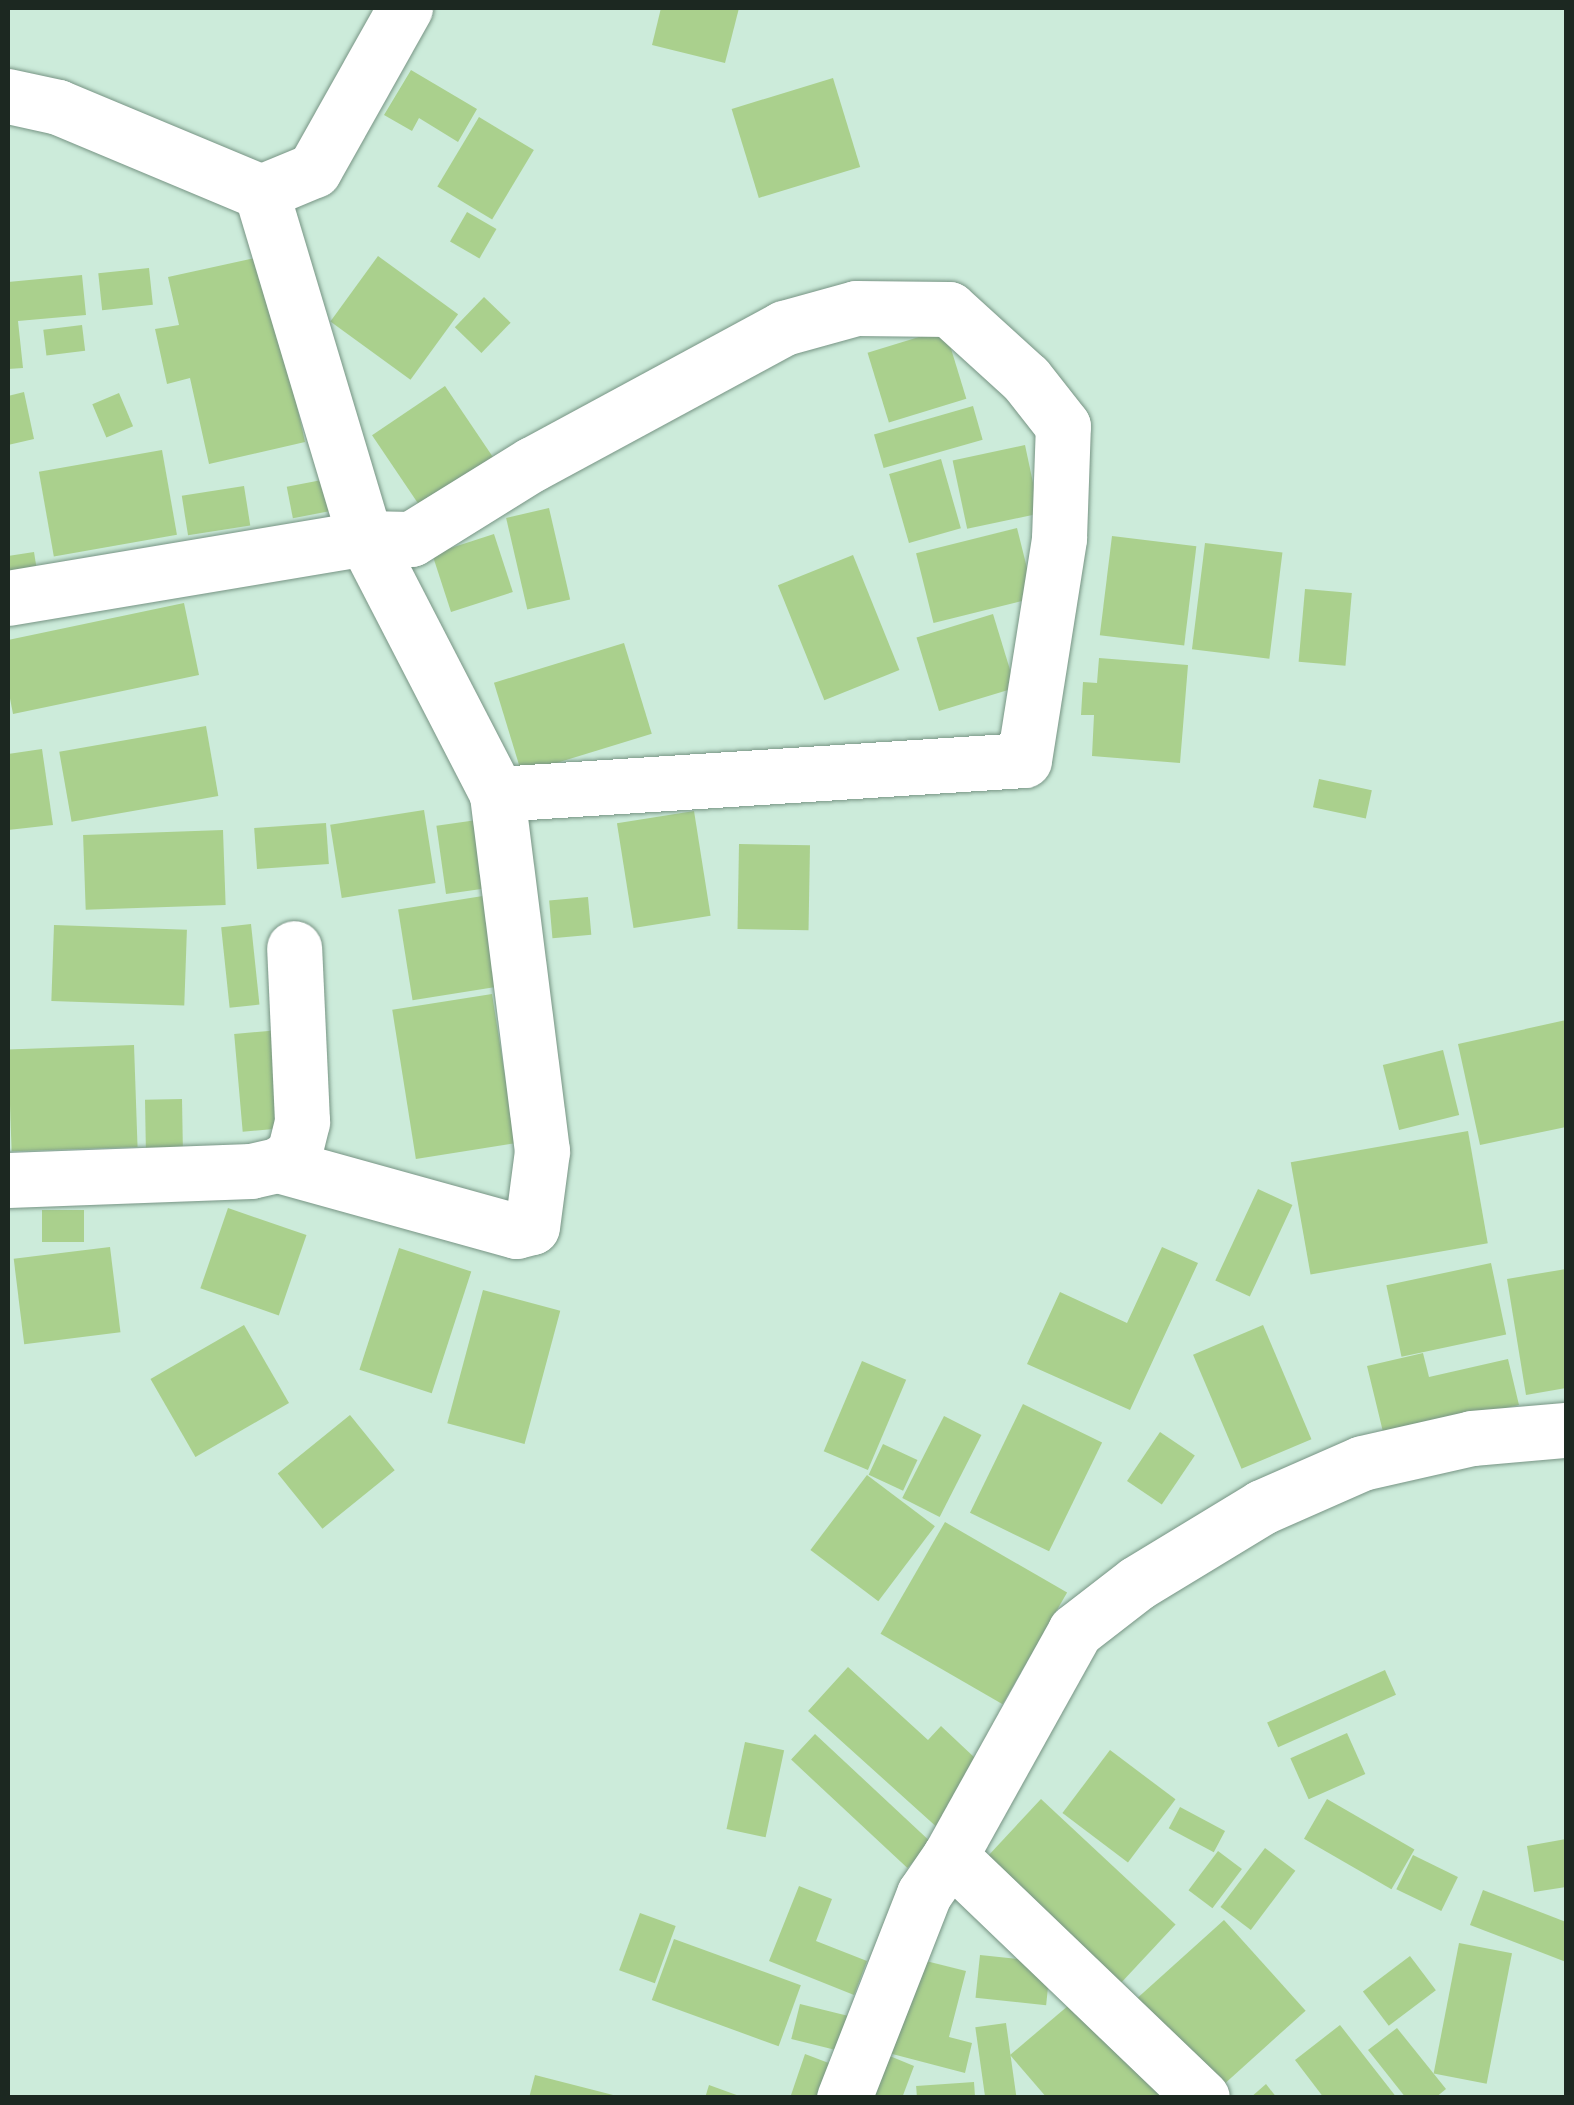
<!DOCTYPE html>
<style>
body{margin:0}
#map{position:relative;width:1574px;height:2105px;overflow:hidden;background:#ccebda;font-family:Ubuntu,sans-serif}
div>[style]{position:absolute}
.building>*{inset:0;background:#aad08d;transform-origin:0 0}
.roads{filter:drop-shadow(0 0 2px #779484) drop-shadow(0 0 2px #779484)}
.minor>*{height:55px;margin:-27.5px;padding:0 27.5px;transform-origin:27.5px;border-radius:27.5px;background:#fff}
span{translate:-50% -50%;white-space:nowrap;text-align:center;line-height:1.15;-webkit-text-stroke:8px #fff;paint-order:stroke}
.frame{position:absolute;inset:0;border:10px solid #1c2821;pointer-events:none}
</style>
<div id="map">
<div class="building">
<i style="clip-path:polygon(661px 8px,739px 8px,725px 63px,652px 45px)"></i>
<i style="clip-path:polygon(411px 70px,477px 109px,458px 142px,419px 118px,412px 131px,384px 115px)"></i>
<i style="left:833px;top:78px;width:93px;height:106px;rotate:73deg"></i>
<i style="left:479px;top:117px;width:64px;height:81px;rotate:31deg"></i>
<i style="left:467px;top:212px;width:34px;height:34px;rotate:30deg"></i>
<i style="clip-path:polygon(264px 256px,305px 442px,209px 464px,190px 378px,167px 384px,155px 329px,179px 325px,168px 277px)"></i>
<i style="left:378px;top:256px;width:99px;height:81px;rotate:36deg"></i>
<i style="left:149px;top:268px;width:37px;height:51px;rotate:84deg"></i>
<i style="clip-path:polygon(82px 275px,86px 315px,18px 321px,23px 368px,8px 369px,8px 282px)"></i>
<i style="left:484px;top:297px;width:37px;height:42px;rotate:44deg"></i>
<i style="left:82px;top:325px;width:26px;height:39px;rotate:83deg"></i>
<i style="left:945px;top:329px;width:73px;height:81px;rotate:73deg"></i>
<i style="left:445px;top:386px;width:101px;height:88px;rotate:56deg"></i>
<i style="clip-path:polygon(24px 392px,34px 439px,8px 445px,8px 396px)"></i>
<i style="left:119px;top:393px;width:36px;height:29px;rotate:67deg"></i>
<i style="left:973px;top:406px;width:35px;height:103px;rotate:74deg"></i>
<i style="left:1025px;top:445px;width:70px;height:74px;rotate:78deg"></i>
<i style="left:162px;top:450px;width:86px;height:125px;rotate:80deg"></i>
<i style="left:941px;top:459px;width:72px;height:54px;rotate:74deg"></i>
<i style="left:327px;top:479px;width:32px;height:41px;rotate:79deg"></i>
<i style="left:244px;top:486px;width:40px;height:63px;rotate:81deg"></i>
<i style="left:549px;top:508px;width:94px;height:44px;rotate:77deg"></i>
<i style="left:1017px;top:528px;width:72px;height:104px;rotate:76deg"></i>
<i style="left:494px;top:534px;width:61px;height:65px;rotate:72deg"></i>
<i style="left:1112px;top:536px;width:85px;height:100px;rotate:7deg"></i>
<i style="left:1205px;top:543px;width:78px;height:107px;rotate:7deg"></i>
<i style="clip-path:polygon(34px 552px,38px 577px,8px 582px,8px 556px)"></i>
<i style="left:853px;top:555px;width:124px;height:81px;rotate:68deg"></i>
<i style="left:1305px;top:589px;width:47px;height:73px;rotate:5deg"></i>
<i style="clip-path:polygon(184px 603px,199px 675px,13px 714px,8px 688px,8px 640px)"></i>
<i style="left:993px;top:614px;width:77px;height:80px;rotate:73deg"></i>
<i style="left:624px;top:643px;width:95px;height:136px;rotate:73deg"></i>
<i style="clip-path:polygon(1099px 658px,1188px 665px,1180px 763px,1092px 756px,1094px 715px,1081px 715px,1083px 682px,1097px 683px)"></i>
<i style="left:206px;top:726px;width:71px;height:149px;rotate:80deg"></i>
<i style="clip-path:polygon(42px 749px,53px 825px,8px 830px,8px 754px)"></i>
<i style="left:1319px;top:779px;width:54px;height:29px;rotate:12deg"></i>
<i style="left:424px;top:810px;width:74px;height:95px;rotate:81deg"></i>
<i style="left:694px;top:811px;width:106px;height:78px;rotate:81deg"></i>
<i style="left:477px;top:820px;width:69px;height:41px;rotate:82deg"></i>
<i style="left:326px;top:823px;width:41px;height:72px;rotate:86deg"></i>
<i style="left:223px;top:830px;width:75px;height:140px;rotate:88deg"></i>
<i style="left:739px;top:844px;width:71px;height:85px;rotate:1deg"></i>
<i style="left:489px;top:895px;width:92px;height:92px;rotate:81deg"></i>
<i style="left:588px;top:897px;width:38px;height:39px;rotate:85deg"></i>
<i style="left:251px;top:924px;width:81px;height:30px;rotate:84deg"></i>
<i style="left:54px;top:925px;width:133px;height:76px;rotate:2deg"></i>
<i style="left:492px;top:994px;width:151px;height:101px;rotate:81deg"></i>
<i style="clip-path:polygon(1566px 1020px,1566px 1127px,1480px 1145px,1458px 1044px)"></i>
<i style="left:280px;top:1030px;width:98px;height:46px;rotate:85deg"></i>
<i style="left:134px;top:1045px;width:102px;height:126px;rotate:88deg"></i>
<i style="left:1443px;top:1050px;width:67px;height:62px;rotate:76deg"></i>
<i style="left:182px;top:1099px;width:53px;height:37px;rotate:89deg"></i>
<i style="left:1468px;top:1131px;width:114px;height:180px;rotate:80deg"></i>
<i style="left:1258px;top:1189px;width:38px;height:101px;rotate:25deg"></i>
<i style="left:228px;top:1208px;width:83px;height:85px;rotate:19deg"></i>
<i style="left:42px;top:1210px;width:42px;height:32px"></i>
<i style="left:110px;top:1247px;width:86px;height:97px;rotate:83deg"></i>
<i style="clip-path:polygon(1162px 1247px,1198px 1263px,1130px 1410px,1027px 1364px,1060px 1292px,1127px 1323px)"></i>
<i style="left:399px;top:1248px;width:76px;height:128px;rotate:18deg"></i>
<i style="left:1491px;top:1263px;width:73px;height:107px;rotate:78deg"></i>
<i style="clip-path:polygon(1566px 1269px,1566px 1388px,1526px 1395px,1507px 1279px)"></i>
<i style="left:483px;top:1290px;width:80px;height:138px;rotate:15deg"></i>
<i style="left:244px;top:1325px;width:90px;height:108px;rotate:60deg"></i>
<i style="left:1263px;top:1325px;width:124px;height:76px;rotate:67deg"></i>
<i style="clip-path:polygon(1423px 1353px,1429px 1377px,1508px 1359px,1519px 1405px,1384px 1436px,1367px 1366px)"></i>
<i style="left:862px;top:1361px;width:48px;height:98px;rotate:23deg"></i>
<i style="left:1023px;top:1404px;width:88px;height:121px;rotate:26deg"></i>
<i style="left:350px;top:1415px;width:71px;height:93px;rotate:51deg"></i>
<i style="left:944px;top:1416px;width:42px;height:92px;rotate:27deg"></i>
<i style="left:1160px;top:1432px;width:42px;height:59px;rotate:34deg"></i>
<i style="left:883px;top:1444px;width:38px;height:34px;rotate:25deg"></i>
<i style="left:867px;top:1475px;width:85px;height:94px;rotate:37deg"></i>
<i style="left:945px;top:1522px;width:141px;height:129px;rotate:30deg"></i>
<i style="clip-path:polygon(848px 1667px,928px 1740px,941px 1726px,992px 1774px,940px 1830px,808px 1711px)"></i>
<i style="left:1385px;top:1670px;width:27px;height:129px;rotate:66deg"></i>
<i style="left:1347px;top:1733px;width:45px;height:62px;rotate:66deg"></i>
<i style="left:815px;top:1734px;width:159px;height:35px;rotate:43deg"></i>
<i style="left:745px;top:1742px;width:40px;height:89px;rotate:12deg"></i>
<i style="left:1110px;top:1750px;width:82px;height:79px;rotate:37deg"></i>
<i style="left:1041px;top:1799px;width:184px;height:87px;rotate:43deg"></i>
<i style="left:1327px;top:1799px;width:101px;height:46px;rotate:30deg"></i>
<i style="left:1180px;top:1807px;width:51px;height:24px;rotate:28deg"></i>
<i style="clip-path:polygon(1566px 1839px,1566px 1887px,1534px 1892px,1527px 1846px)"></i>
<i style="left:1265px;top:1848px;width:38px;height:74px;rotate:37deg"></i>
<i style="left:1218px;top:1851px;width:30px;height:49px;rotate:37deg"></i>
<i style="left:1413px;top:1855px;width:50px;height:38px;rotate:26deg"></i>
<i style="clip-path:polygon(799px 1886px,832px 1899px,816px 1941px,867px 1961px,854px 1995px,769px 1961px)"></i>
<i style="clip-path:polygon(1483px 1890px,1566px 1922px,1566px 1962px,1470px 1925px)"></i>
<i style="left:640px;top:1913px;width:38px;height:61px;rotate:20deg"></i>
<i style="left:1224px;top:1920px;width:122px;height:127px;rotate:48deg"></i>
<i style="left:674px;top:1939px;width:135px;height:65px;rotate:20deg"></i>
<i style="left:1459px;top:1943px;width:54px;height:133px;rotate:11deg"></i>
<i style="clip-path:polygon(902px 1955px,966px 1971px,949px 2037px,972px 2043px,965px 2073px,877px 2050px)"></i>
<i style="left:980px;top:1955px;width:71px;height:43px;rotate:6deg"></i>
<i style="left:1410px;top:1956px;width:43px;height:59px;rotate:53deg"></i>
<i style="clip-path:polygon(1082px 1994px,1172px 2098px,1047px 2098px,1010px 2055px)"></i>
<i style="left:800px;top:2004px;width:50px;height:36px;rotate:14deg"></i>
<i style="left:1006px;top:2023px;width:74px;height:31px;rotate:82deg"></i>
<i style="clip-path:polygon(1340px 2025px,1397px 2098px,1324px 2098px,1295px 2060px)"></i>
<i style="clip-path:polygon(1397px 2028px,1446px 2089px,1435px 2098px,1406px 2098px,1368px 2050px)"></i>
<i style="clip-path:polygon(880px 2052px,914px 2066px,902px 2098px,862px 2098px)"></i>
<i style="clip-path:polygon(805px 2054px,847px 2070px,837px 2098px,790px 2098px)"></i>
<i style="clip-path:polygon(535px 2075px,617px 2096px,617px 2098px,529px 2098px)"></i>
<i style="left:974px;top:2082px;width:16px;height:58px;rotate:86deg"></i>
<i style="clip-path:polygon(1266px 2084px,1277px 2098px,1250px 2098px)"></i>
<i style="clip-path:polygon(709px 2085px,742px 2097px,742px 2098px,705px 2098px)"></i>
</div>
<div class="roads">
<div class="minor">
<i style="left:8px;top:96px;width:51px;rotate:12.4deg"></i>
<i style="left:58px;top:107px;width:220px;rotate:22.7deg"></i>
<i style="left:261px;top:192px;width:57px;rotate:-22.5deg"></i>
<i style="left:314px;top:170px;width:186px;rotate:-60.7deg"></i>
<i style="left:8px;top:598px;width:362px;rotate:-9.5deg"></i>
<i style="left:365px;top:538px;width:288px;rotate:62.7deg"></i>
<i style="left:497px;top:794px;width:528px;rotate:-3.69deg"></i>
<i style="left:1024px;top:760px;width:225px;rotate:-81deg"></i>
<i style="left:1059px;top:538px;width:112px;rotate:-88deg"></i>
<i style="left:1063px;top:426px;width:60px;rotate:-128.2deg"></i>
<i style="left:1026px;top:379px;width:104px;rotate:-137.7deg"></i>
<i style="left:949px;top:309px;width:93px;rotate:-179.4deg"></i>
<i style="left:856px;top:308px;width:75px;rotate:164.5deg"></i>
<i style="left:784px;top:328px;width:286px;rotate:151.6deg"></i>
<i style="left:532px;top:464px;width:142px;rotate:148.2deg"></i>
<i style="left:411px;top:539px;width:46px;rotate:-178.8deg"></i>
<i style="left:365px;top:538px;width:361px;rotate:-106.7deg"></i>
<i style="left:278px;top:1165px;width:247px;rotate:15.5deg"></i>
<i style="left:516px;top:1231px;width:16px;rotate:-14deg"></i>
<i style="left:532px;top:1227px;width:77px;rotate:-82.5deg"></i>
<i style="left:542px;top:1151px;width:360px;rotate:-97.2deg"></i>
<i style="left:8px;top:1180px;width:243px;rotate:-2.1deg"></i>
<i style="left:251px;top:1171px;width:28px;rotate:-13deg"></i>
<i style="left:278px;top:1165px;width:19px;rotate:-35deg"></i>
<i style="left:294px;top:1154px;width:34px;rotate:-76deg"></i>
<i style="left:302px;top:1121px;width:173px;rotate:-92.6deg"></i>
<i style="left:950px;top:1856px;width:349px;rotate:43.8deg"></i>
<i style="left:844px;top:2098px;width:219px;rotate:-68.6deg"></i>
<i style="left:924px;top:1894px;width:46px;rotate:-55.6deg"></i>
<i style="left:950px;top:1856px;width:257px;rotate:-60.9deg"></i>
<i style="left:1075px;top:1631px;width:78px;rotate:-37.7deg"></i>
<i style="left:1137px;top:1583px;width:146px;rotate:-31.3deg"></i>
<i style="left:1262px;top:1507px;width:109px;rotate:-23.7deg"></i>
<i style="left:1362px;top:1463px;width:113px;rotate:-12.8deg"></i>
<i style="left:1472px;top:1438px;width:94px;rotate:-4.9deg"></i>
</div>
</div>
<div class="frame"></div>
</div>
